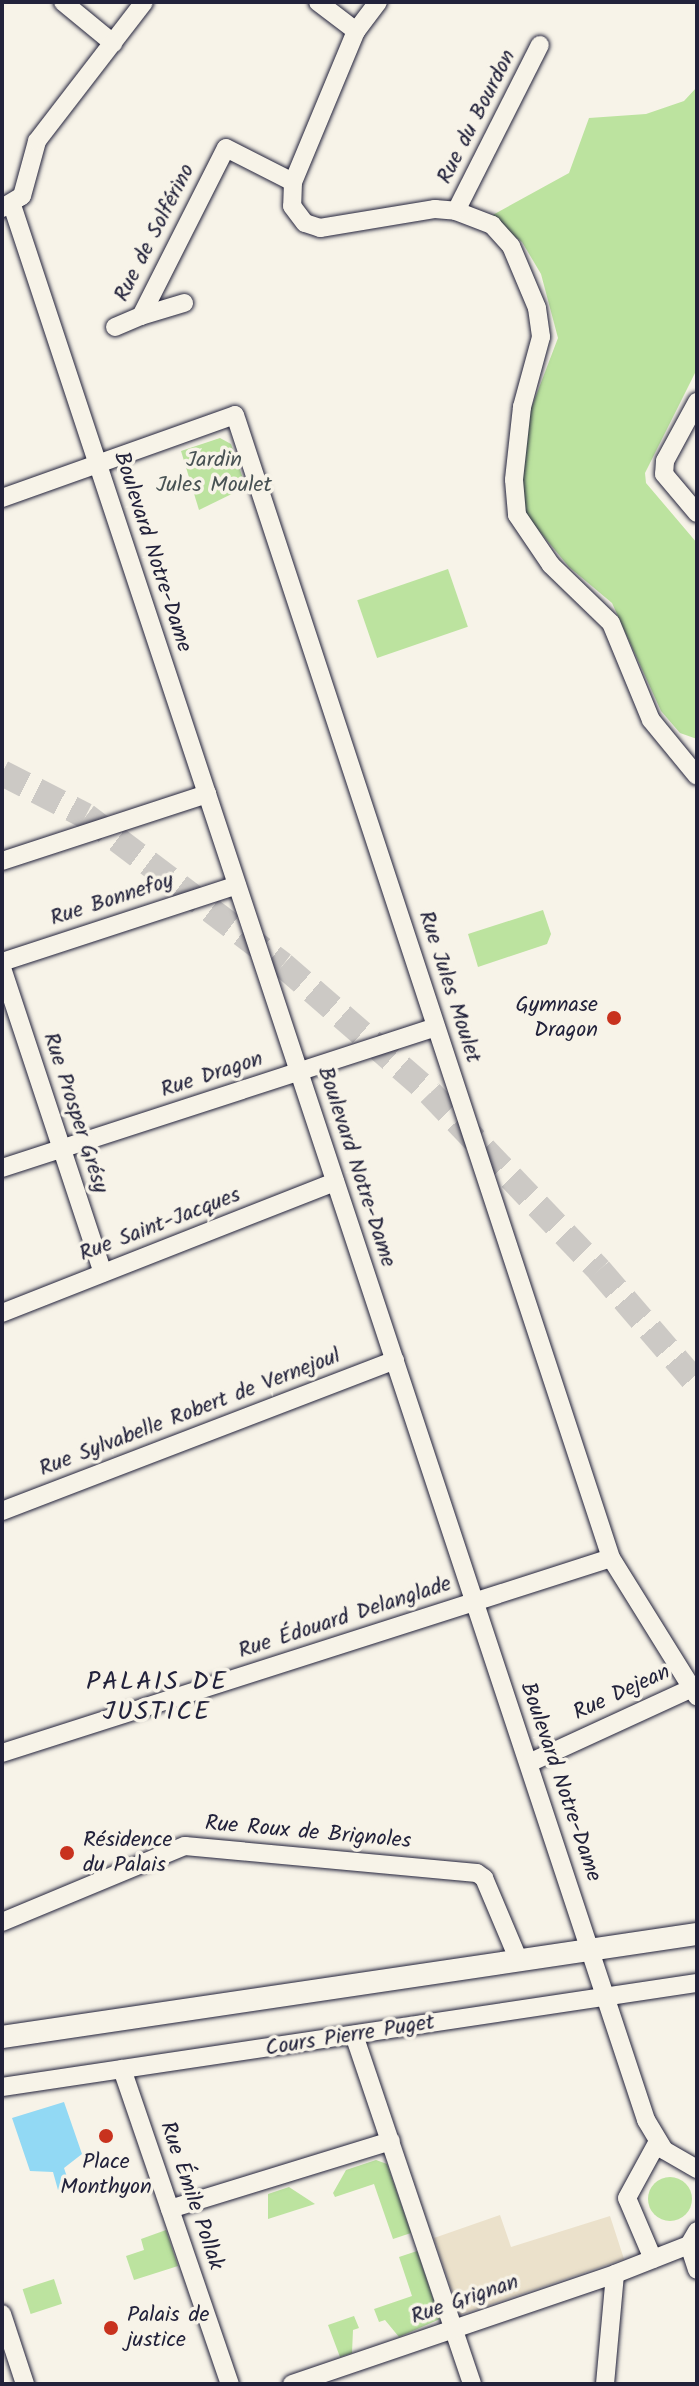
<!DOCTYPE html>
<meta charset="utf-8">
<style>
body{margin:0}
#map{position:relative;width:699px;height:2386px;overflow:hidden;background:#f7f3e8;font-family:Kalam,sans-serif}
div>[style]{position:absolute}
.built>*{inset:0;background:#ebe1cb}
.green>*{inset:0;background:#bce39f;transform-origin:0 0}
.round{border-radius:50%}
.water>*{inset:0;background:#92d9f4}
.highway-tunnel>*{height:26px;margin-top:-13px;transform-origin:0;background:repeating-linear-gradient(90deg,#ccc9c5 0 26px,transparent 0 39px)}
.roads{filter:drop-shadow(0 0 2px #22223b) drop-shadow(0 0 2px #22223b)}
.minor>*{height:18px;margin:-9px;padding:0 9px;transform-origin:9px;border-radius:9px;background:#f7f3e8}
.major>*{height:22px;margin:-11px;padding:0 11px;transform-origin:11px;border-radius:11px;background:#f7f3e8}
.dots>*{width:22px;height:22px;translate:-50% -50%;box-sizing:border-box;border:4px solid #f7f3e8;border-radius:50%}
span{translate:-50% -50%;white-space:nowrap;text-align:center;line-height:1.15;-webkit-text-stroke:7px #f7f3e8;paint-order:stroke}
.street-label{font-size:22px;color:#22223b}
.park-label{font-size:22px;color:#485254}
.poi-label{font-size:22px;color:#22223b}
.right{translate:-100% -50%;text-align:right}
.left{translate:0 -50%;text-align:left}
.quarter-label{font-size:26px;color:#22223b;letter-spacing:2px}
.frame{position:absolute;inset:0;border:4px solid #22223b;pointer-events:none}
</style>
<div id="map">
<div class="built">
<i style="clip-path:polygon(500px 2215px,511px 2247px,610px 2216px,624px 2259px,460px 2315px,434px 2238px)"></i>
</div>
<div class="green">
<i style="clip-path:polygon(697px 87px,697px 369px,645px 473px,646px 483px,697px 543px,697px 739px,680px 733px,661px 711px,612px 603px,569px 567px,526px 515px,520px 494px,529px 414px,558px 338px,541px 274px,522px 242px,489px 217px,569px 173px,589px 118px,646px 114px,684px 101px)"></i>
<i style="clip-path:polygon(220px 438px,231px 444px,246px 487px,199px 510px,181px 451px)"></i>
<i style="left:448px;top:569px;width:61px;height:96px;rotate:71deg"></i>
<i style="clip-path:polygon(543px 910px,551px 934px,547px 944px,478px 967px,468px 934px)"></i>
<i style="clip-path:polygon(376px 2160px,387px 2164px,411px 2233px,393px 2239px,374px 2184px,335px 2197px,333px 2193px,346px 2170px)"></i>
<i class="round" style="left:648px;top:2177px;width:44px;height:44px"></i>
<i style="clip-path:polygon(289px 2187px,315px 2204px,268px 2219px,268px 2194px)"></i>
<i style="clip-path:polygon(166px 2230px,178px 2266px,134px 2280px,126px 2256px,144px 2250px,141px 2239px)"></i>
<i style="clip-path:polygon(417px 2251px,440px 2319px,399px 2337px,385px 2320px,379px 2322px,374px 2309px,412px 2296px,399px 2257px)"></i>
<i style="left:54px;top:2279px;width:26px;height:33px;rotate:72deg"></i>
<i style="clip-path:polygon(354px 2316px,359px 2328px,353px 2330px,352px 2353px,340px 2357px,328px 2325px)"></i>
</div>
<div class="water">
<i style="clip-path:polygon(64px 2102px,82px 2154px,64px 2168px,70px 2186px,58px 2190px,53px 2172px,30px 2171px,12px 2118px)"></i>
</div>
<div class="highway-tunnel">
<i style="left:2px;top:773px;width:94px;rotate:27.1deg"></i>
<i style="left:86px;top:816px;width:247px;rotate:37.1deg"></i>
<i style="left:283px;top:965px;width:195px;rotate:41deg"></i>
<i style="left:430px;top:1093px;width:245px;rotate:46.3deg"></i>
<i style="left:599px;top:1270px;width:150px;rotate:49.3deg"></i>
</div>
<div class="roads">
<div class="minor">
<i style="left:63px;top:2px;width:65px;rotate:39.4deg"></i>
<i style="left:318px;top:2px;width:48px;rotate:37.3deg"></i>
<i style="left:378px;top:2px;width:36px;rotate:127deg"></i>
<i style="left:356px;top:31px;width:164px;rotate:112.6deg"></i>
<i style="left:293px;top:182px;width:24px;rotate:92deg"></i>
<i style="left:292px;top:206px;width:21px;rotate:53deg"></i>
<i style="left:305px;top:223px;width:16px;rotate:18deg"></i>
<i style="left:320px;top:228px;width:117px;rotate:-9.4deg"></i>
<i style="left:435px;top:209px;width:21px;rotate:5deg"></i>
<i style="left:456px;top:211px;width:39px;rotate:21deg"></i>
<i style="left:492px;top:225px;width:28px;rotate:48deg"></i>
<i style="left:511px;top:246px;width:67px;rotate:67.2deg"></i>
<i style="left:537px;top:308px;width:29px;rotate:82deg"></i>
<i style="left:541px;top:337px;width:73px;rotate:105.2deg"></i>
<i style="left:522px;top:407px;width:73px;rotate:96.3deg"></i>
<i style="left:514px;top:480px;width:35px;rotate:85deg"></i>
<i style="left:517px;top:515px;width:60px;rotate:55.8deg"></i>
<i style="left:551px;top:565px;width:83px;rotate:44deg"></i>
<i style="left:611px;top:623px;width:105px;rotate:67.6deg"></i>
<i style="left:651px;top:720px;width:72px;rotate:50.6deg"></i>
<i style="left:12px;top:205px;width:2017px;rotate:71.68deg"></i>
<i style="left:646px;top:2120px;width:35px;rotate:59deg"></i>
<i style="left:664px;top:2150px;width:38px;rotate:30deg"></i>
<i style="left:2px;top:208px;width:23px;rotate:-31deg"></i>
<i style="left:22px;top:196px;width:57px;rotate:-74.7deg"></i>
<i style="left:37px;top:141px;width:175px;rotate:-52.4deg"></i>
<i style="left:456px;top:211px;width:186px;rotate:-63.2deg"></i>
<i style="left:141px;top:316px;width:45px;rotate:-16.8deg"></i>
<i style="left:115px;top:327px;width:28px;rotate:-23deg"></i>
<i style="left:141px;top:316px;width:188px;rotate:-63.2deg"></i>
<i style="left:226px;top:148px;width:75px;rotate:26.9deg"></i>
<i style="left:697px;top:402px;width:67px;rotate:118.5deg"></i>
<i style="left:665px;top:461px;width:13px;rotate:94deg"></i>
<i style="left:664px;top:474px;width:51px;rotate:49.8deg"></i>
<i style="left:2px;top:498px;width:247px;rotate:-19.6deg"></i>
<i style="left:235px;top:415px;width:1203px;rotate:71.79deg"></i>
<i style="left:611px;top:1558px;width:163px;rotate:58.1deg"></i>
<i style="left:2px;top:861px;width:216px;rotate:-18.1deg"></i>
<i style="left:2px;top:962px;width:247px;rotate:-18.1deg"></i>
<i style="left:2px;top:968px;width:321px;rotate:71.7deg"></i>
<i style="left:2px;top:1168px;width:456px;rotate:-18deg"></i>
<i style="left:2px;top:1313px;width:358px;rotate:-21.5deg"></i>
<i style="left:2px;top:1511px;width:421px;rotate:-21deg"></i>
<i style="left:2px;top:1753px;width:639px;rotate:-17.75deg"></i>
<i style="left:529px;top:1763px;width:179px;rotate:-24.7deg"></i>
<i style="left:2px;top:1922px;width:198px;rotate:-22.6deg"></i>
<i style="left:185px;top:1846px;width:293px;rotate:5.3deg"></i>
<i style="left:477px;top:1873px;width:9px;rotate:36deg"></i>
<i style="left:484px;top:1878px;width:90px;rotate:67.1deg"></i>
<i style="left:354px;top:2035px;width:368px;rotate:71.3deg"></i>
<i style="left:122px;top:2069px;width:333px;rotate:71.1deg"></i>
<i style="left:2px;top:2087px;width:703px;rotate:-8.51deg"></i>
<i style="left:170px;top:2209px;width:231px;rotate:-17.1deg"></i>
<i style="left:689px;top:2245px;width:26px;rotate:72deg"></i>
<i style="left:653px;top:2259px;width:66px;rotate:-113.1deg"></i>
<i style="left:627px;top:2198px;width:63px;rotate:-61.4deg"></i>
<i style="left:2px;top:2314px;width:74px;rotate:71.8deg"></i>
<i style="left:292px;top:2384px;width:341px;rotate:-18.8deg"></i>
<i style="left:615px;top:2274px;width:79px;rotate:-21.4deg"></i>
<i style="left:689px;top:2245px;width:16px;rotate:-60deg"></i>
<i style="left:605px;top:2384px;width:110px;rotate:-84.8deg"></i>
</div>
<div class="major">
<i style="left:2px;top:2037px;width:703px;rotate:-8.43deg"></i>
</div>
</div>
<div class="dots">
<i style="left:614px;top:1018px;background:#c8321e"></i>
<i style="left:67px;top:1853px;background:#c8321e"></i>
<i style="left:106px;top:2136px;background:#c8321e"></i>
<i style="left:111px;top:2328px;background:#c8321e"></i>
</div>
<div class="street-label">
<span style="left:477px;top:117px;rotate:-63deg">Rue du Bourdon</span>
<span style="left:155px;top:233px;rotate:-63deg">Rue de Solférino</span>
<span style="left:152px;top:552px;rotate:72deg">Boulevard Notre-Dame</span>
<span style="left:112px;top:900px;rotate:-18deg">Rue Bonnefoy</span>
<span style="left:449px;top:987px;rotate:72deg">Rue Jules Moulet</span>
<span style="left:212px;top:1075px;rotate:-18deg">Rue Dragon</span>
<span style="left:75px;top:1113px;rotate:72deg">Rue Prosper Grésy</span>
<span style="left:356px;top:1167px;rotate:72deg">Boulevard Notre-Dame</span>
<span style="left:160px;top:1225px;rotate:-21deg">Rue Saint-Jacques</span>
<span style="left:190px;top:1413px;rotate:-21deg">Rue Sylvabelle Robert de Vernejoul</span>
<span style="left:345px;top:1618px;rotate:-18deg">Rue Édouard Delanglade</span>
<span style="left:622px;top:1693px;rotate:-25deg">Rue Dejean</span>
<span style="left:560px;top:1782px;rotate:71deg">Boulevard Notre-Dame</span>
<span style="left:308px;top:1833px;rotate:5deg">Rue Roux de Brignoles</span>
<span style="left:350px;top:2036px;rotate:-9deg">Cours Pierre Puget</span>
<span style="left:191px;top:2196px;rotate:71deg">Rue Émile Pollak</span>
<span style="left:465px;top:2300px;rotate:-19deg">Rue Grignan</span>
</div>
<div class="park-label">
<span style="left:214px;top:473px">Jardin<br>Jules Moulet</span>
</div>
<div class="poi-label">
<span class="right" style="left:598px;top:1018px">Gymnase<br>Dragon</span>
<span class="left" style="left:83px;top:1853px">Résidence<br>du Palais</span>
<span style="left:106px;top:2175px">Place<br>Monthyon</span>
<span class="left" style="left:127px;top:2328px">Palais de<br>justice</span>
</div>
<div class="quarter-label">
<span style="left:157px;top:1698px">PALAIS DE<br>JUSTICE</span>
</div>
<div class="frame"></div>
</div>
